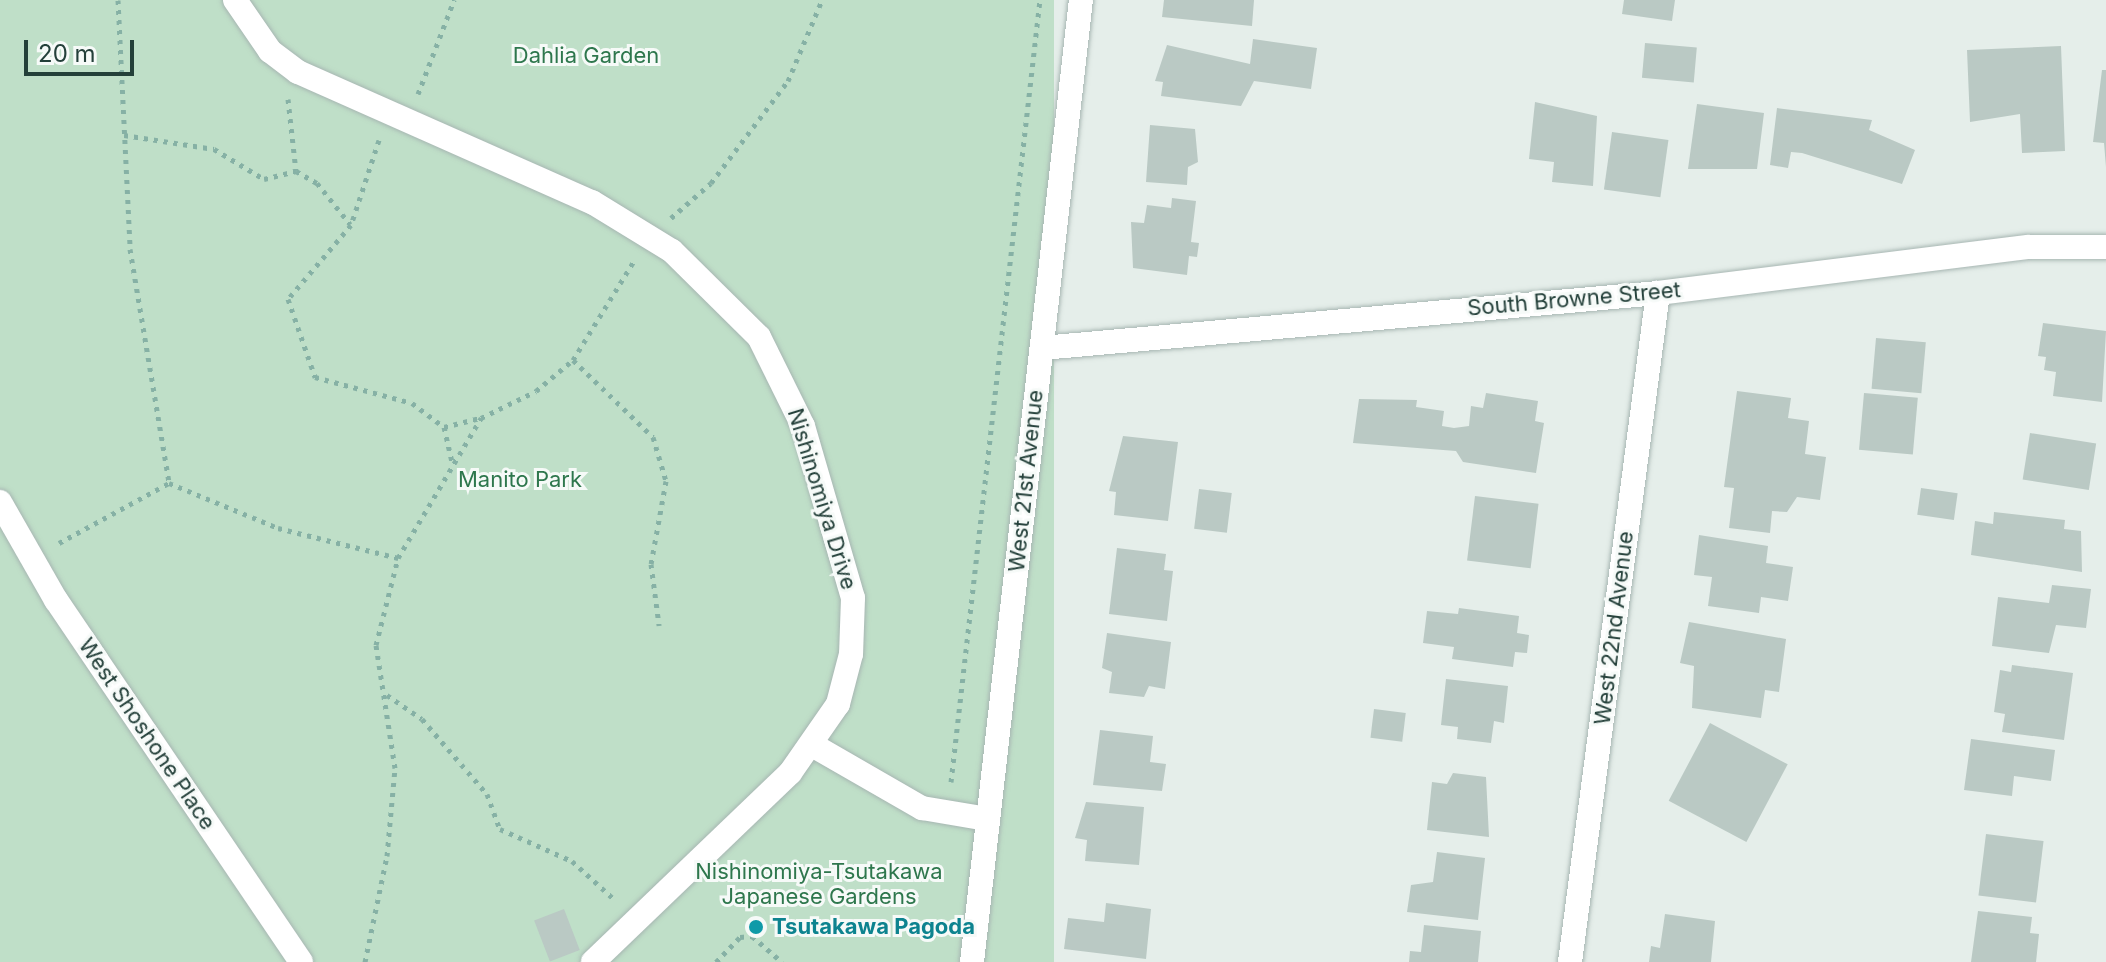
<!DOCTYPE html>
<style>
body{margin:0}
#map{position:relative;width:2106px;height:962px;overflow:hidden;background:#e5eeea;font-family:Inter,sans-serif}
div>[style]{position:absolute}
.green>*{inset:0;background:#bfdfc8;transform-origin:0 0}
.building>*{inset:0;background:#bac9c4;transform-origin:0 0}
.path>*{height:5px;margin-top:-2.5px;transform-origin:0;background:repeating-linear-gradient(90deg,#86b1a5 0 4px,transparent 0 10px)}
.roads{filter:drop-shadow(0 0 2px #a7b6b2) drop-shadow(0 0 2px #a7b6b2)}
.minor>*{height:24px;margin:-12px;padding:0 12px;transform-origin:12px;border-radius:12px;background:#fff}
.dots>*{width:22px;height:22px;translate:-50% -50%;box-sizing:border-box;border:4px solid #f6faf8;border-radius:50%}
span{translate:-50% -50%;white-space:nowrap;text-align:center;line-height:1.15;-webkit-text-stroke:6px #f6faf8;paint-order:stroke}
.park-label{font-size:22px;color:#2e774d}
.street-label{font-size:22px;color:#24403a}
.culture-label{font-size:22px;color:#0d838f;font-weight:700}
.left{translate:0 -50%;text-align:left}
.scale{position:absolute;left:24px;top:40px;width:110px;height:36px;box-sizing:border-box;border:4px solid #24403a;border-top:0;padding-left:10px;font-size:24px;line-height:28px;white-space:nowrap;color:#24403a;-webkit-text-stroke:6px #f6faf8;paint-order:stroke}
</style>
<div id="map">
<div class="green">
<i style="left:0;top:0;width:1054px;height:962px"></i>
</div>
<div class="building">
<i style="clip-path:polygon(1164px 0,1254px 0,1252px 26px,1162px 17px)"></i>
<i style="clip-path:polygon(1624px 0,1675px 0,1672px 21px,1622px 14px)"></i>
<i style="clip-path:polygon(1253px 39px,1317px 48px,1311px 89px,1254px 81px,1241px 106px,1161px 96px,1163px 82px,1155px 81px,1167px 45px,1250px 64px)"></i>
<i style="left:1645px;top:43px;width:52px;height:35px;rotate:5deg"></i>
<i style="clip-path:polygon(2061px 46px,2065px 151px,2022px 153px,2020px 114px,1970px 122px,1967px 50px)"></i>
<i style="clip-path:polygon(2102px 70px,2106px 70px,2106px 167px,2104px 143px,2093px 142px)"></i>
<i style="clip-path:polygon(1535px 102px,1597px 116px,1593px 186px,1552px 182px,1554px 162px,1529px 159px)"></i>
<i style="clip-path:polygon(1697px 104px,1764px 113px,1757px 169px,1688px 169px)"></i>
<i style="clip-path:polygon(1777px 108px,1872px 120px,1869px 130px,1915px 150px,1902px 184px,1802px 153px,1791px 152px,1788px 168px,1770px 165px)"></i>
<i style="clip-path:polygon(1150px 125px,1195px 129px,1198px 162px,1188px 167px,1187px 185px,1146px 182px)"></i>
<i style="left:1612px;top:132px;width:57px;height:58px;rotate:8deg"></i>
<i style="clip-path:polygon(1172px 198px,1196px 201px,1191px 242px,1199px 243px,1197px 257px,1189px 256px,1187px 275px,1133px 268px,1131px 222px,1144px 223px,1147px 205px,1171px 208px)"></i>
<i style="clip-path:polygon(2043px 323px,2106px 331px,2102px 402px,2053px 396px,2056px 372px,2044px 370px,2046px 357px,2038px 356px)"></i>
<i style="left:1876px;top:338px;width:50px;height:51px;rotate:5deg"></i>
<i style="clip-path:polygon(1737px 391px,1791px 398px,1788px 418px,1809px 421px,1805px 454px,1826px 457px,1820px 500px,1797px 497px,1787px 512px,1772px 511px,1770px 533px,1729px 528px,1734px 488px,1724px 487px)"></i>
<i style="clip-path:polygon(1486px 393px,1538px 401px,1535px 421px,1544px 423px,1536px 473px,1463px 462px,1456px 451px,1353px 443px,1359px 399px,1417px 400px,1416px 407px,1444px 411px,1442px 426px,1454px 428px,1469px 426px,1471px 406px,1483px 408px)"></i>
<i style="left:1864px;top:393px;width:54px;height:57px;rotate:5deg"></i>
<i style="left:2030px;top:433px;width:67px;height:47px;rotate:9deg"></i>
<i style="clip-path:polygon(1123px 436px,1178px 442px,1168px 521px,1114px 515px,1116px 492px,1109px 491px)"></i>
<i style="left:1921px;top:488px;width:37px;height:27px;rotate:8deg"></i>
<i style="left:1199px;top:489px;width:33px;height:40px;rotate:7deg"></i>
<i style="left:1475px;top:496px;width:64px;height:65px;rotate:7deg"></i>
<i style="clip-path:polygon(1994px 512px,2065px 520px,2064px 529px,2081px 531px,2082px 572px,1971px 555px,1975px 521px,1993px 524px)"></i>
<i style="clip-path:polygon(1699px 535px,1768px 546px,1766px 563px,1793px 567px,1788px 601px,1761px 597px,1759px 613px,1708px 606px,1712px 577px,1694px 575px)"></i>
<i style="clip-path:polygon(1117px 548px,1166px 554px,1164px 570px,1173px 571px,1167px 621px,1109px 614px)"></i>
<i style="clip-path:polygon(2052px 585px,2091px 589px,2086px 628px,2056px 625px,2049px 653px,1992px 646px,1998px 597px,2049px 603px)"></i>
<i style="clip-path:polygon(1459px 608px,1519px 616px,1517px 633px,1529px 635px,1527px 653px,1515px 652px,1513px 667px,1452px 659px,1454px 647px,1423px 643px,1427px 611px,1458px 614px)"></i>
<i style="clip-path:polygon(1689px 622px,1786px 639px,1779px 692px,1765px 690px,1761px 718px,1692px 708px,1694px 666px,1680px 663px)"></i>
<i style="clip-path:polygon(1107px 633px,1171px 642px,1165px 689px,1149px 686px,1144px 697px,1109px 693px,1112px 672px,1102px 668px)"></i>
<i style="clip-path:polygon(2012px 665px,2073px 673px,2064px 740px,2002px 732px,2005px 714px,1994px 712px,2000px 670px,2011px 672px)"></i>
<i style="clip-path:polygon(1446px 679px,1508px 686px,1504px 723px,1494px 721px,1491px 743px,1457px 739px,1458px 727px,1441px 725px)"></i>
<i style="left:1374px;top:709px;width:32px;height:29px;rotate:7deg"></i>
<i style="left:1710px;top:723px;width:88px;height:88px;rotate:28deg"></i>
<i style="clip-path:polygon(1100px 730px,1153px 736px,1150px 762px,1166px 764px,1162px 791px,1093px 785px)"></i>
<i style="clip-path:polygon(1971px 739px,2055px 750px,2051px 781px,2014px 776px,2012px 796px,1964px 790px)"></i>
<i style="clip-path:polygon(1453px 773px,1486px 777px,1489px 837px,1427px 830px,1432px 782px,1447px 784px)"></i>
<i style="clip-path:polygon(1086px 802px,1144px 807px,1139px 865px,1085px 861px,1087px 840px,1075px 838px)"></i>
<i style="left:1986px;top:834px;width:58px;height:62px;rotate:7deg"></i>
<i style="clip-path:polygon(1437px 852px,1485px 858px,1478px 920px,1407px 912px,1411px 885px,1433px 882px)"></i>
<i style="clip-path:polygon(1106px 903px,1151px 909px,1146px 959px,1064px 949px,1068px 918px,1104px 922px)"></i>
<i style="left:564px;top:909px;width:44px;height:32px;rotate:69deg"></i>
<i style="clip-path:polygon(1978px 911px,2032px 917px,2030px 933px,2039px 934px,2036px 962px,1971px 962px)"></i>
<i style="clip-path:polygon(1665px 914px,1715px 921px,1711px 962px,1649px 962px,1651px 946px,1660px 948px)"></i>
<i style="clip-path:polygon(1424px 925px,1481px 931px,1478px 962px,1409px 962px,1410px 951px,1421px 952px)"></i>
</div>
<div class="path">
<i style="left:118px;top:0;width:249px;rotate:87.2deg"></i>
<i style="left:130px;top:249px;width:237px;rotate:80.5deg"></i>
<i style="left:418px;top:94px;width:101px;rotate:-69deg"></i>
<i style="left:288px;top:99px;width:72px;rotate:83.7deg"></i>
<i style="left:296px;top:171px;width:24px;rotate:30deg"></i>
<i style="left:317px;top:183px;width:53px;rotate:51.2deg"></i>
<i style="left:124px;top:135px;width:91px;rotate:8.8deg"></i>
<i style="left:214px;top:149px;width:58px;rotate:31deg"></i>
<i style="left:264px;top:179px;width:33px;rotate:-14deg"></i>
<i style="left:379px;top:140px;width:89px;rotate:108.2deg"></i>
<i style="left:351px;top:225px;width:97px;rotate:130.4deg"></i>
<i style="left:288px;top:299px;width:83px;rotate:70.9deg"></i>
<i style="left:315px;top:377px;width:100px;rotate:15deg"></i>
<i style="left:412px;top:403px;width:40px;rotate:37deg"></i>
<i style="left:444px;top:427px;width:37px;rotate:-14deg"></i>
<i style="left:671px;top:218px;width:53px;rotate:-41.2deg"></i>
<i style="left:711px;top:183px;width:128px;rotate:-53deg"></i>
<i style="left:788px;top:81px;width:88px;rotate:-67.2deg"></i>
<i style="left:573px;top:360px;width:111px;rotate:43.9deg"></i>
<i style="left:653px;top:437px;width:46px;rotate:73.5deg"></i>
<i style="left:666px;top:481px;width:84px;rotate:100.2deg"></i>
<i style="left:651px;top:564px;width:62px;rotate:82.5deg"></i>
<i style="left:444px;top:427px;width:35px;rotate:77deg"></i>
<i style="left:59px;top:543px;width:125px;rotate:-28.6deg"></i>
<i style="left:169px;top:483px;width:118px;rotate:22.4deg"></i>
<i style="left:278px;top:528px;width:124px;rotate:14deg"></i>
<i style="left:387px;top:695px;width:42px;rotate:34.4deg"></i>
<i style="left:422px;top:719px;width:99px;rotate:49.1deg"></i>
<i style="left:487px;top:794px;width:37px;rotate:70deg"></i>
<i style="left:500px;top:829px;width:79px;rotate:24deg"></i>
<i style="left:572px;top:861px;width:59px;rotate:42.3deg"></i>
<i style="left:951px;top:782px;width:787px;rotate:-83.51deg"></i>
<i style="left:365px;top:962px;width:108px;rotate:-78.3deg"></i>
<i style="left:387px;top:856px;width:88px;rotate:-84.8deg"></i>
<i style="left:395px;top:768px;width:124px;rotate:-98.8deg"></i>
<i style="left:376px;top:645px;width:90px;rotate:-75.8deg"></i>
<i style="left:398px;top:558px;width:163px;rotate:-59.3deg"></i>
<i style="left:481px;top:418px;width:61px;rotate:-26.1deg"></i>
<i style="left:536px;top:391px;width:48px;rotate:-40deg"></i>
<i style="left:573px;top:360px;width:116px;rotate:-58.4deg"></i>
<i style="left:716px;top:962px;width:35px;rotate:-46deg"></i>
<i style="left:740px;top:937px;width:12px;rotate:-5deg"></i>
<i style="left:752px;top:936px;width:40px;rotate:41deg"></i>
</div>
<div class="roads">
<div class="minor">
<i style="left:235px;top:0;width:62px;rotate:55.5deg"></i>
<i style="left:270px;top:51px;width:35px;rotate:37deg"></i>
<i style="left:298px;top:72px;width:321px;rotate:23.9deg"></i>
<i style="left:592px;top:202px;width:94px;rotate:31.5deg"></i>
<i style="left:672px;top:251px;width:122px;rotate:44.7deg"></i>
<i style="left:759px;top:337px;width:99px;rotate:63.7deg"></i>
<i style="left:803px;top:426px;width:179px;rotate:73.8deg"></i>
<i style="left:853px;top:598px;width:56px;rotate:92deg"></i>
<i style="left:851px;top:654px;width:52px;rotate:104.6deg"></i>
<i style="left:838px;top:704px;width:84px;rotate:124.8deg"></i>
<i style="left:790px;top:773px;width:273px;rotate:136.2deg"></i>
<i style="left:1042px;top:348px;width:618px;rotate:-5.1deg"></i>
<i style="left:1658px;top:293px;width:374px;rotate:-7.1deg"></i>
<i style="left:2029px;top:247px;width:77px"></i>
<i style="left:0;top:502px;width:113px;rotate:60.3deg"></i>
<i style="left:56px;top:600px;width:437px;rotate:55.9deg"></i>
<i style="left:814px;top:746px;width:125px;rotate:29.9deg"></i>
<i style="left:922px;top:808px;width:67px;rotate:9.5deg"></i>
<i style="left:972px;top:962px;width:968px;rotate:-83.54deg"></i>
<i style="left:1570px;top:962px;width:675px;rotate:-82.51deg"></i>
</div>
</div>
<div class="dots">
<i style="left:756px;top:927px;background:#0f9aa8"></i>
</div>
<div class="park-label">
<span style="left:586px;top:56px">Dahlia Garden</span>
<span style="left:520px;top:480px">Manito Park</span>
<span style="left:819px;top:884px">Nishinomiya-Tsutakawa<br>Japanese Gardens</span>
</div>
<div class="street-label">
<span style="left:1574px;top:299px;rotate:-5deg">South Browne Street</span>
<span style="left:1026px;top:481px;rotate:-84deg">West 21st Avenue</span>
<span style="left:822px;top:499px;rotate:73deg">Nishinomiya Drive</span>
<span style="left:1614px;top:628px;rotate:-83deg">West 22nd Avenue</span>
<span style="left:147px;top:734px;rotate:56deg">West Shoshone Place</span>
</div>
<div class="culture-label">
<span class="left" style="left:772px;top:927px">Tsutakawa Pagoda</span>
</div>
<div class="scale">20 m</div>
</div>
